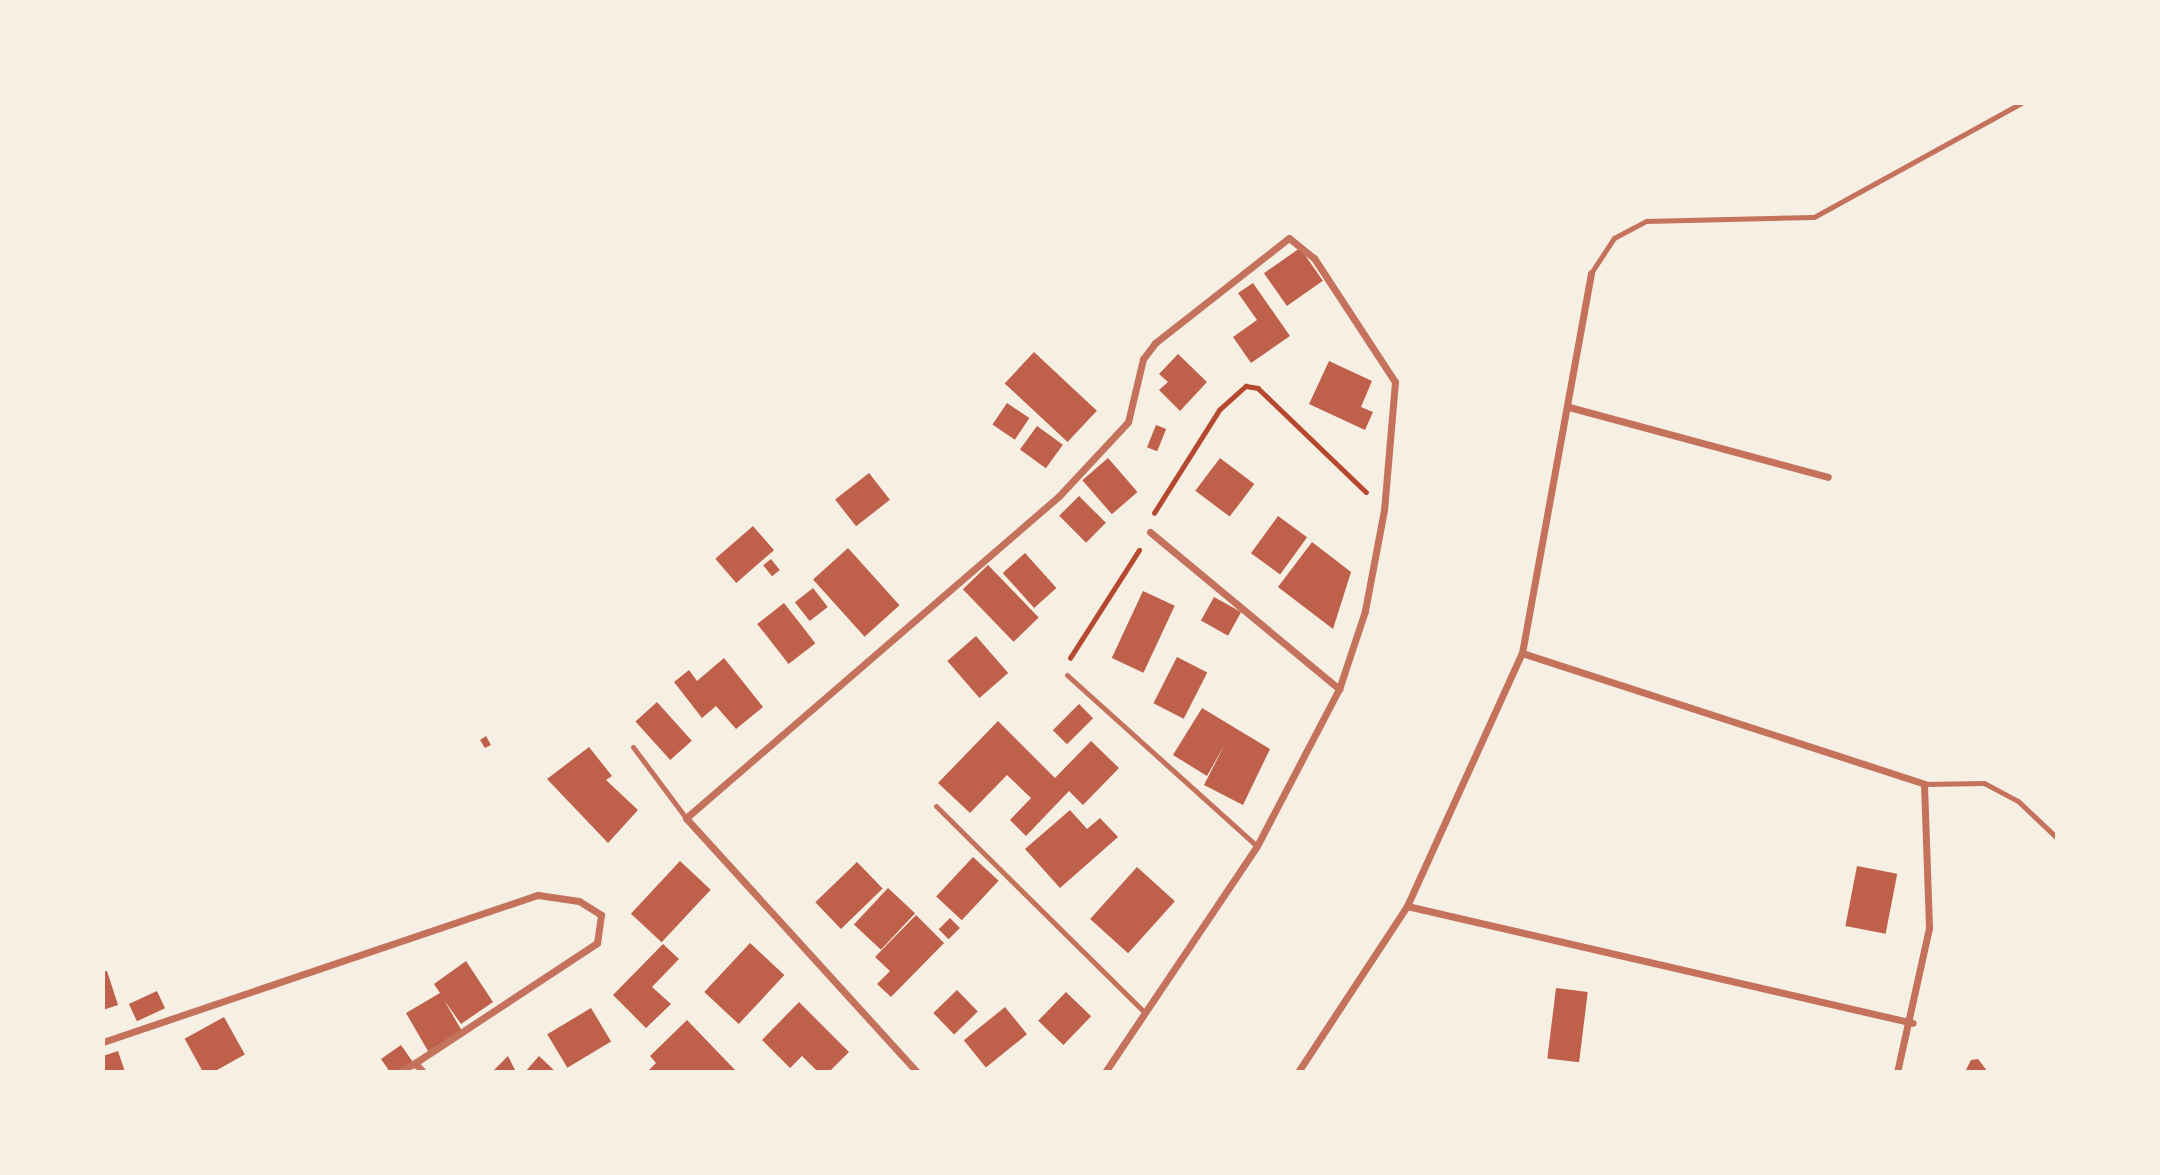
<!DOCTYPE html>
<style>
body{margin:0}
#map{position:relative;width:2160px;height:1175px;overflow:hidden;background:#f6efe4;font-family:Literata,serif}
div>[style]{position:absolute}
.building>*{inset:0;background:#bf614a;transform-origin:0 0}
.path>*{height:4.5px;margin:-2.25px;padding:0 2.25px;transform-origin:2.25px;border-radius:2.25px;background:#b5482f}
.service>*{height:5px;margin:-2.5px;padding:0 2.5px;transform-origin:2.5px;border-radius:2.5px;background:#c5725c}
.minor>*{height:7px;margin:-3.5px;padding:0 3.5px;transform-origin:3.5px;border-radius:3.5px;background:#c5725c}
span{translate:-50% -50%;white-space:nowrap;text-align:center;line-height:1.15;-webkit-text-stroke:5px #f6efe4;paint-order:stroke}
.frame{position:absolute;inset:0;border:105px solid #f6efe4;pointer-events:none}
</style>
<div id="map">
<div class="building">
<i style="left:1300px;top:248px;width:40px;height:44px;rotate:55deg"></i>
<i style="clip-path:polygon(1253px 283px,1290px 336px,1251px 363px,1233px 337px,1257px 320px,1238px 293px)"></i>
<i style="left:1034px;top:352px;width:86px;height:43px;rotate:43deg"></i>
<i style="clip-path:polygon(1178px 354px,1207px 382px,1180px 411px,1159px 390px,1168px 382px,1159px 374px)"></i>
<i style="clip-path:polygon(1329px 361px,1372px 381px,1361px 407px,1373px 412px,1365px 430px,1309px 404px)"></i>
<i style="left:1007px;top:403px;width:27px;height:26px;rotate:34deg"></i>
<i style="left:1156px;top:425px;width:11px;height:24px;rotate:22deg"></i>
<i style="left:1037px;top:426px;width:32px;height:29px;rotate:36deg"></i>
<i style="left:1108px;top:458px;width:45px;height:34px;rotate:49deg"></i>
<i style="left:1220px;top:458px;width:43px;height:41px;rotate:37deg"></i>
<i style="left:869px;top:473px;width:34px;height:43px;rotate:52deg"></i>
<i style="left:1079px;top:496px;width:38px;height:28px;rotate:45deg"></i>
<i style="left:1278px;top:516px;width:36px;height:46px;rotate:36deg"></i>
<i style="left:753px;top:526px;width:32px;height:50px;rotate:49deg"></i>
<i style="clip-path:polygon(1312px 542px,1351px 572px,1333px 629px,1278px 587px)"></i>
<i style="left:848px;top:548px;width:77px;height:47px;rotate:48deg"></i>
<i style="left:1025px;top:553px;width:47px;height:30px;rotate:48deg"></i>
<i style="left:771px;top:559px;width:14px;height:10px;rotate:51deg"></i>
<i style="left:988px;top:565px;width:73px;height:35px;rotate:46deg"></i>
<i style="left:813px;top:588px;width:24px;height:23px;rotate:52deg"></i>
<i style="left:1143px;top:591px;width:35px;height:74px;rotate:25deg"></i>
<i style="left:1214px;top:597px;width:31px;height:27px;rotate:29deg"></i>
<i style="left:784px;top:603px;width:51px;height:34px;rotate:52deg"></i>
<i style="left:976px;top:636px;width:49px;height:38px;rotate:49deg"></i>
<i style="left:1177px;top:657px;width:34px;height:52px;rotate:27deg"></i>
<i style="clip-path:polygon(724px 658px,763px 707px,736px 729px,716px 706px,702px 718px,674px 682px,689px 670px,697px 681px)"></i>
<i style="left:657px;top:702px;width:52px;height:29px;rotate:48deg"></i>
<i style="left:1079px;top:704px;width:20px;height:37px;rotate:45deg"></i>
<i style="clip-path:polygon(1202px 708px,1270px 749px,1243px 805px,1204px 785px,1225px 744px,1207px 776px,1173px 755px)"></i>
<i style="clip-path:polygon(998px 721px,1055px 778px,1091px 741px,1119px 768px,1083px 805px,1069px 791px,1026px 836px,1010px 820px,1031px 798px,1007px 775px,970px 813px,938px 783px)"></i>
<i style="clip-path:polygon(486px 736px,491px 745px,485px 748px,480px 740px)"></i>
<i style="clip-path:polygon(589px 747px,612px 776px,606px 780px,638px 810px,608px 843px,547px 779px)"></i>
<i style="clip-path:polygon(1070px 810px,1087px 829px,1100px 818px,1118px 837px,1060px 888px,1025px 849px)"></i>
<i style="left:973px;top:857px;width:35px;height:54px;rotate:43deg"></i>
<i style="left:680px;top:861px;width:42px;height:72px;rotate:43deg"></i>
<i style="left:857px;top:862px;width:37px;height:58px;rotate:46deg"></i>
<i style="left:1857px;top:866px;width:41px;height:61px;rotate:11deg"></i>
<i style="left:1137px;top:867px;width:51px;height:70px;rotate:42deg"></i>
<i style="left:888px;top:888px;width:37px;height:50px;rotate:43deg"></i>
<i style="clip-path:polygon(916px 915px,944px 943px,891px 997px,877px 984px,890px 971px,875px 957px)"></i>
<i style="left:950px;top:918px;width:14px;height:16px;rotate:45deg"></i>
<i style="left:750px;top:943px;width:47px;height:67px;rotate:43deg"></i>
<i style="clip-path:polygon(663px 944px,679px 959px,652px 987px,671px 1004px,646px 1028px,613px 995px)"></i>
<i style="clip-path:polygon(466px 961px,493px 1002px,461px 1024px,444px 1000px,462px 1031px,428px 1051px,406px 1013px,440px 993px,434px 984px)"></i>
<i style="clip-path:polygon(107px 971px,118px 1005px,103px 1010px,103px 972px)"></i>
<i style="left:1556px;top:988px;width:32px;height:71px;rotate:7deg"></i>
<i style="left:957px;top:990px;width:30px;height:33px;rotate:46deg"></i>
<i style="left:157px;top:991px;width:19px;height:31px;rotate:65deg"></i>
<i style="left:1066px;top:992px;width:35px;height:40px;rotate:44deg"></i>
<i style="clip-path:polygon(799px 1002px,849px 1052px,829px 1072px,818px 1072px,802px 1056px,790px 1068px,762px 1040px)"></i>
<i style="left:1005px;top:1007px;width:35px;height:53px;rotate:51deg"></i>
<i style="left:591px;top:1008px;width:39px;height:51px;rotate:59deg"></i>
<i style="left:224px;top:1017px;width:43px;height:45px;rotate:61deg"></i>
<i style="clip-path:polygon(687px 1020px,737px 1072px,647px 1072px,656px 1063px,650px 1056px)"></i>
<i style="clip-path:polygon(401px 1045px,417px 1068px,390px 1072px,381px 1059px)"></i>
<i style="clip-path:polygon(118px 1051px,125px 1072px,103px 1072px,103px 1056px)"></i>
<i style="clip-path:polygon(508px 1056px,516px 1072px,492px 1072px)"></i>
<i style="clip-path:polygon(539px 1056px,556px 1072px,525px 1072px)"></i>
<i style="clip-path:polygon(1978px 1059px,1988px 1072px,1965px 1072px,1971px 1060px)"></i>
</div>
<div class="path">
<i style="left:1154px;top:513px;width:122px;rotate:-57.7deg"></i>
<i style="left:1219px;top:410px;width:36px;rotate:-42deg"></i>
<i style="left:1246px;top:386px;width:12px;rotate:9deg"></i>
<i style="left:1258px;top:388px;width:150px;rotate:43.9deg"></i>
<i style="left:1070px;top:658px;width:128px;rotate:-57.4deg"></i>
</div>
<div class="service">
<i style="left:1591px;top:273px;width:42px;rotate:-56.7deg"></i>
<i style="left:1614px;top:238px;width:36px;rotate:-28deg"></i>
<i style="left:1646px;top:221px;width:168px;rotate:-1.4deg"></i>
<i style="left:1814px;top:217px;width:236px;rotate:-28.8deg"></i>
<i style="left:1067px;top:675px;width:256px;rotate:42deg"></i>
<i style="left:633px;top:747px;width:89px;rotate:53.3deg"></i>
<i style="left:1924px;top:784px;width:60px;rotate:-1deg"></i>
<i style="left:1984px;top:783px;width:38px;rotate:28deg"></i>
<i style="left:2018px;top:801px;width:54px;rotate:43.5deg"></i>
<i style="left:936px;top:806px;width:294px;rotate:44.7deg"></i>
</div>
<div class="minor">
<i style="left:1569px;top:407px;width:268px;rotate:15.1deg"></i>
<i style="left:1150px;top:532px;width:246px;rotate:39.7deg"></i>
<i style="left:1522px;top:653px;width:423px;rotate:18deg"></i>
<i style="left:1924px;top:784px;width:144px;rotate:88deg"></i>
<i style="left:1929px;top:928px;width:148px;rotate:102.5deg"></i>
<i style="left:1407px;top:906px;width:519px;rotate:13.02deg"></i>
<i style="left:103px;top:1042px;width:459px;rotate:-18.7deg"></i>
<i style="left:538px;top:895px;width:41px;rotate:8.3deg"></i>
<i style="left:579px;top:901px;width:26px;rotate:32deg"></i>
<i style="left:601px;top:915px;width:28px;rotate:98deg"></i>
<i style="left:597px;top:943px;width:218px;rotate:146.6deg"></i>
<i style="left:399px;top:1072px;width:18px;rotate:-29deg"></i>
<i style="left:415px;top:1063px;width:12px;rotate:48deg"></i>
<i style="left:917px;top:1072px;width:343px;rotate:-132.3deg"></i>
<i style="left:686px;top:818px;width:493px;rotate:-40.8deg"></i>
<i style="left:1059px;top:496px;width:101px;rotate:-47deg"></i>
<i style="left:1128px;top:422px;width:65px;rotate:-76.6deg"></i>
<i style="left:1143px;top:359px;width:20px;rotate:-53deg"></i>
<i style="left:1155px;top:343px;width:170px;rotate:-38.1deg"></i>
<i style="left:1289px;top:238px;width:32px;rotate:39deg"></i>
<i style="left:1314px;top:258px;width:148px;rotate:56.8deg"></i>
<i style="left:1395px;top:382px;width:128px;rotate:94.9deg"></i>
<i style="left:1384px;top:510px;width:103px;rotate:100.7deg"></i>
<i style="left:1365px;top:611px;width:82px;rotate:108.4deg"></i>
<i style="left:1339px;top:689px;width:177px;rotate:117.6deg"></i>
<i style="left:1257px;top:846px;width:272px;rotate:123.9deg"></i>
<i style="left:1298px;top:1072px;width:199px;rotate:-56.7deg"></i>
<i style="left:1407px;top:906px;width:278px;rotate:-65.6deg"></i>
<i style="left:1522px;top:653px;width:386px;rotate:-79.7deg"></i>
</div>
<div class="frame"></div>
</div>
